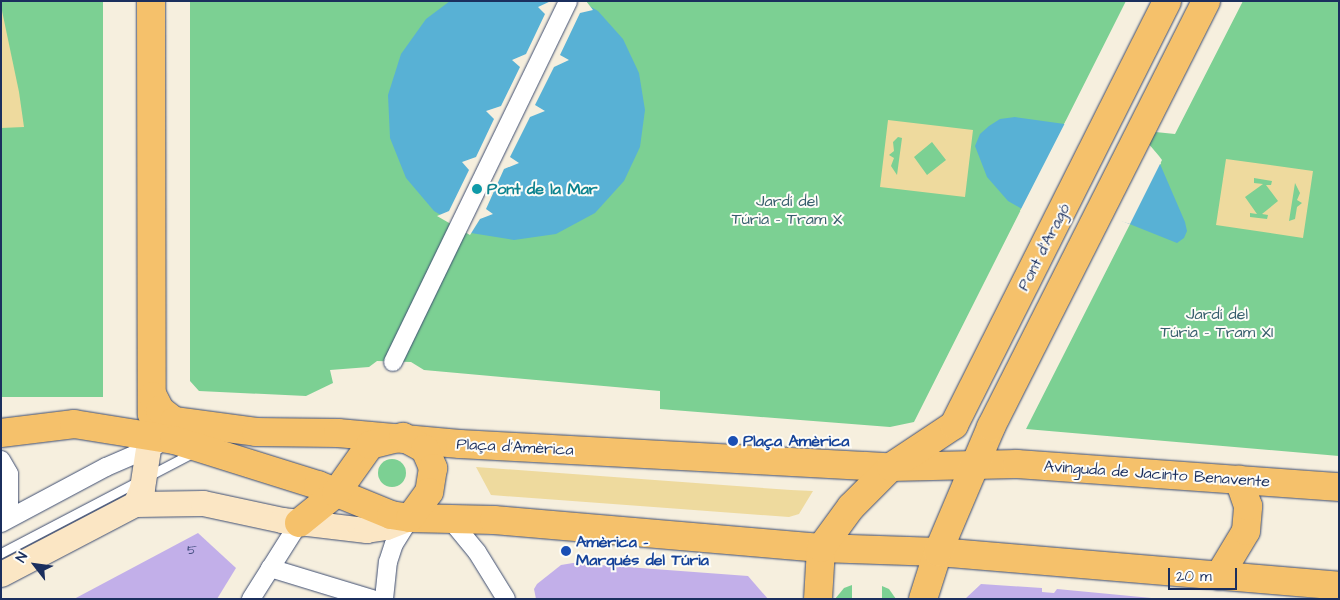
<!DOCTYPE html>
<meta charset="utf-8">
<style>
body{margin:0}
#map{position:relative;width:1340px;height:600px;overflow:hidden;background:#f6efde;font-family:"Architects Daughter",sans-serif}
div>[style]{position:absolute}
.green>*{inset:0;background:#7cd093;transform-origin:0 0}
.round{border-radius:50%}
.sand>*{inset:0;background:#eeda9e}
.water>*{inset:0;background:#58b1d5}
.pier>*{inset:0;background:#f6efde}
.building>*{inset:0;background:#c2afe9}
.roads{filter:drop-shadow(0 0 1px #3c4c71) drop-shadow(0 0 1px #3c4c71)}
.lane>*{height:9px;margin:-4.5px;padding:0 4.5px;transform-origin:4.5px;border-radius:4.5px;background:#fff}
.street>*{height:18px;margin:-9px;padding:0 9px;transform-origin:9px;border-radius:9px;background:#fff}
.secondary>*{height:25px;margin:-12.5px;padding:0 12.5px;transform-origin:12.5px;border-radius:12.5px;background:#fbe6c4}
.primary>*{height:28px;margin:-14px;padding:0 14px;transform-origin:14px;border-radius:14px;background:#f5c16b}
.dots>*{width:14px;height:14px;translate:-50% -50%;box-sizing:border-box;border:2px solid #fdfcf7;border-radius:50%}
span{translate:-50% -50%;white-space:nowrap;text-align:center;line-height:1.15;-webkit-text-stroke:4px #fdfcf7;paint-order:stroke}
.number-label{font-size:14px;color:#454f81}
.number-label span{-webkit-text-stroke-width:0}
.culture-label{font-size:16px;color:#0d838f;font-weight:700}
.left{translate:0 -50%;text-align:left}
.park-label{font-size:16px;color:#385f6e}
.street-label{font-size:16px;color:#1b2f5e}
.transit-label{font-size:16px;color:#164399;font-weight:700}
.frame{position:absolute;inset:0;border:2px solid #1b2f5e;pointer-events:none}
.north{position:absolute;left:10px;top:540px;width:50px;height:50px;-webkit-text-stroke:4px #fdfcf7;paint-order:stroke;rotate:300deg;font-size:14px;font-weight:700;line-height:20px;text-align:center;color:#1b2f5e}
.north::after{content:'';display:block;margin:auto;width:18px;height:22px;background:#1b2f5e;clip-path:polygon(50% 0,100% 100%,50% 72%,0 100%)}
.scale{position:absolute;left:1168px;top:568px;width:69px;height:22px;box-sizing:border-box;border:2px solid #1b2f5e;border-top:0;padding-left:6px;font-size:15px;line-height:18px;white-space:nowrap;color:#1b2f5e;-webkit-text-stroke:4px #fdfcf7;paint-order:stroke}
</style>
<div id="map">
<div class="green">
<i style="left:1px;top:1px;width:102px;height:396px"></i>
<i style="clip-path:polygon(190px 1px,1126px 1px,914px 422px,890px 427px,660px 409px,660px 391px,424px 370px,411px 362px,377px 361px,369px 367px,330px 370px,333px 383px,306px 396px,199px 391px,190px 381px)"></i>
<i style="clip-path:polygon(1243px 1px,1339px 1px,1339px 456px,1026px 429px,1161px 163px,1126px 129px,1175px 134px)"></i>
<i class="round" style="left:378px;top:459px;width:28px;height:28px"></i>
<i style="clip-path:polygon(852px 585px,852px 599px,835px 599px,844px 588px)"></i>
<i style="clip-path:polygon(882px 586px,889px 589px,896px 599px,882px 599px)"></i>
</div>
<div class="sand">
<i style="clip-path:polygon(1px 6px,19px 92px,24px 127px,1px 128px)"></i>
<i style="clip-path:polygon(evenodd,888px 120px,973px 130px,965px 197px,880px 187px,888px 120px,898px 137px,902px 138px,897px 175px,891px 166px,894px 158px,889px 155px,894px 151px,893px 142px,898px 137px,888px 120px,932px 142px,946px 160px,927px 175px,914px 157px,932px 142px)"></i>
<i style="clip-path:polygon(evenodd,1226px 159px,1313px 171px,1303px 238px,1216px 225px,1226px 159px,1254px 178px,1272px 181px,1271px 185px,1266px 185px,1278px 201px,1262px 214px,1268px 215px,1267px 219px,1250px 217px,1250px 213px,1257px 214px,1245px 197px,1263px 184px,1254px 183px,1254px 178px,1226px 159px,1295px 183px,1300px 193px,1297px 200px,1302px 203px,1297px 207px,1295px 219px,1289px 221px,1295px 183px)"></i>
<i style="clip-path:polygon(476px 467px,791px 490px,813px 491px,799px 514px,789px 517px,491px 495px)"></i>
</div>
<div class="water">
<i style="clip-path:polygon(450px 1px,581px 1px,598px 11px,623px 39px,639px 73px,645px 110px,640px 147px,624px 181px,595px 213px,556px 234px,514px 240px,471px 233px,434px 211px,406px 178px,390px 138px,388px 95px,401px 54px,426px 19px)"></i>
<i style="clip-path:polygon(1015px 117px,1079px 126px,1157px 157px,1185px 222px,1187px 231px,1184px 238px,1177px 243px,1077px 203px,1022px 209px,1008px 201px,987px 177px,975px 146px,980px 134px,989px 126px,1000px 119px)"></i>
</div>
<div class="pier">
<i style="clip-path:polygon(551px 1px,586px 1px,593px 10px,580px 13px,560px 55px,569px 60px,554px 67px,535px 105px,545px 111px,530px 117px,510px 157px,519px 163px,504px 169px,486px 209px,493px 214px,480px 219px,470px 235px,437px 216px,449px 211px,469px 170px,462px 162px,476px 157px,494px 119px,486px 111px,501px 106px,520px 67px,512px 60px,526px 54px,545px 14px,538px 7px)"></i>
<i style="clip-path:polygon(1066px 121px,1126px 126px,1142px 136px,1159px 156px,1162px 160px,1130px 224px,1069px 205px,1043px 211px,1020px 211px)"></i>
</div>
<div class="building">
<i style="clip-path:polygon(198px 533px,236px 568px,217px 599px,74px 599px)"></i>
<i style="clip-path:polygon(573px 563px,748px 576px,768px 599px,536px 599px,534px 589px,537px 584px,561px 565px)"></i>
<i style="clip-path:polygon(981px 584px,1042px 588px,1042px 592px,1054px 593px,1057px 589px,1162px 599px,965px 599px)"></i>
</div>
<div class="roads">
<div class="lane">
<i style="left:1px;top:553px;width:218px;rotate:-27.6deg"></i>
</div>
<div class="street">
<i style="left:393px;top:362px;width:401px;rotate:-64.1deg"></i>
<i style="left:1px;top:460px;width:16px;rotate:60deg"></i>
<i style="left:9px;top:474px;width:30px;rotate:90deg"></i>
<i style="left:9px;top:504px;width:18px;rotate:117deg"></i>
<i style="left:449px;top:518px;width:44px;rotate:50.5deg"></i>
<i style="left:477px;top:552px;width:55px;rotate:58.3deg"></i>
<i style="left:1px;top:523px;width:119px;rotate:-28.1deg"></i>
<i style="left:106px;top:467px;width:56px;rotate:-23.3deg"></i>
<i style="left:270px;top:568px;width:107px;rotate:16.9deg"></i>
<i style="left:251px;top:599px;width:90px;rotate:-57.7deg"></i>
<i style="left:384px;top:599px;width:37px;rotate:-84deg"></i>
<i style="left:388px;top:562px;width:19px;rotate:-72deg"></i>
<i style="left:394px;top:544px;width:31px;rotate:-58deg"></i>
</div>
<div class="secondary">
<i style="left:135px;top:504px;width:17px;rotate:-66deg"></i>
<i style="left:142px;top:488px;width:53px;rotate:-81.3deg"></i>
<i style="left:1px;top:574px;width:151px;rotate:-27.6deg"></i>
<i style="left:135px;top:504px;width:68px;rotate:-0.8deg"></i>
<i style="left:203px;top:503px;width:81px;rotate:12.1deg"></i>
<i style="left:282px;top:520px;width:85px;rotate:6.8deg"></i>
<i style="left:366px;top:530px;width:20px;rotate:-9deg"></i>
<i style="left:386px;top:527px;width:26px;rotate:-21deg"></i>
</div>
<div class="primary">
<i style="left:151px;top:1px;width:413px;rotate:89.9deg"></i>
<i style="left:153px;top:396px;width:16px;rotate:63deg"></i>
<i style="left:160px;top:410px;width:18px;rotate:38deg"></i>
<i style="left:174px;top:421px;width:83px;rotate:7.6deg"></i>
<i style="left:256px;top:432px;width:82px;rotate:0.7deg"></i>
<i style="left:338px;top:433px;width:122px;rotate:5.2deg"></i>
<i style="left:460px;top:444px;width:432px;rotate:3.1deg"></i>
<i style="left:891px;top:467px;width:126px;rotate:-1.4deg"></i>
<i style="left:1017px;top:464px;width:323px;rotate:4.1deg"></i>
<i style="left:1px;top:433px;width:74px;rotate:-7deg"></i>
<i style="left:74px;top:424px;width:101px;rotate:9.1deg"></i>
<i style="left:174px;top:440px;width:151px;rotate:17.4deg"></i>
<i style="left:318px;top:485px;width:79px;rotate:22.3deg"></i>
<i style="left:391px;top:515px;width:19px;rotate:9deg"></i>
<i style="left:410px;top:518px;width:84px;rotate:1.4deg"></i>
<i style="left:494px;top:520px;width:328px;rotate:4.9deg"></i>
<i style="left:821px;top:548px;width:117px;rotate:2deg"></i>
<i style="left:938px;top:552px;width:402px;rotate:4.8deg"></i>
<i style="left:299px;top:523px;width:48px;rotate:-39deg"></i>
<i style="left:336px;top:493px;width:59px;rotate:-54.7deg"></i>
<i style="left:370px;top:445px;width:34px;rotate:-14deg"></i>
<i style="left:403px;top:437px;width:25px;rotate:29deg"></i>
<i style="left:425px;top:449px;width:21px;rotate:67deg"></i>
<i style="left:433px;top:468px;width:24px;rotate:99deg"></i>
<i style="left:429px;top:492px;width:32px;rotate:126deg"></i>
<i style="left:1219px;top:576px;width:52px;rotate:-59deg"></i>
<i style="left:1246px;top:531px;width:25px;rotate:-85deg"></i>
<i style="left:1248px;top:506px;width:28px;rotate:-109deg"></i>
<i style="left:818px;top:599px;width:51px;rotate:-86.6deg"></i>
<i style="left:821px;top:548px;width:51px;rotate:-53.8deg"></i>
<i style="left:851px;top:507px;width:57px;rotate:-45deg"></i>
<i style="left:891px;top:467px;width:76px;rotate:-33.7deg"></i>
<i style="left:954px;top:425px;width:474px;rotate:-63.3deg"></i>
<i style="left:923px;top:599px;width:49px;rotate:-72.3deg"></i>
<i style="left:938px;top:552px;width:136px;rotate:-67deg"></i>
<i style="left:991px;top:427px;width:477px;rotate:-63.2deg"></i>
</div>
</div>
<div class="dots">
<i style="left:477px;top:189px;background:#0f9aa8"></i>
<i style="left:733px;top:441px;background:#1a4fb4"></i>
<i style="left:566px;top:551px;background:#1a4fb4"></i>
</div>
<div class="number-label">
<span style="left:192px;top:550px">5</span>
</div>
<div class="culture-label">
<span class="left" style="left:487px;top:189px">Pont de la Mar</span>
</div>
<div class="park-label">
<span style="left:787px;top:210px">Jardí del<br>Túria - Tram X</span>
<span style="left:1217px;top:323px">Jardí del<br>Túria - Tram XI</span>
</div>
<div class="street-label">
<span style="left:1044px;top:247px;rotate:-63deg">Pont d'Aragó</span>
<span style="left:515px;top:447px;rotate:3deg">Plaça d'Amèrica</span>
<span style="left:1157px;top:474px;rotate:4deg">Avinguda de Jacinto Benavente</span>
</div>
<div class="transit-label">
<span class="left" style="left:743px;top:441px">Plaça Amèrica</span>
<span class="left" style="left:576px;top:551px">Amèrica -<br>Marqués del Túria</span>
</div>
<div class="frame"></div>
<div class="north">N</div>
<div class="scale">20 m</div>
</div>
